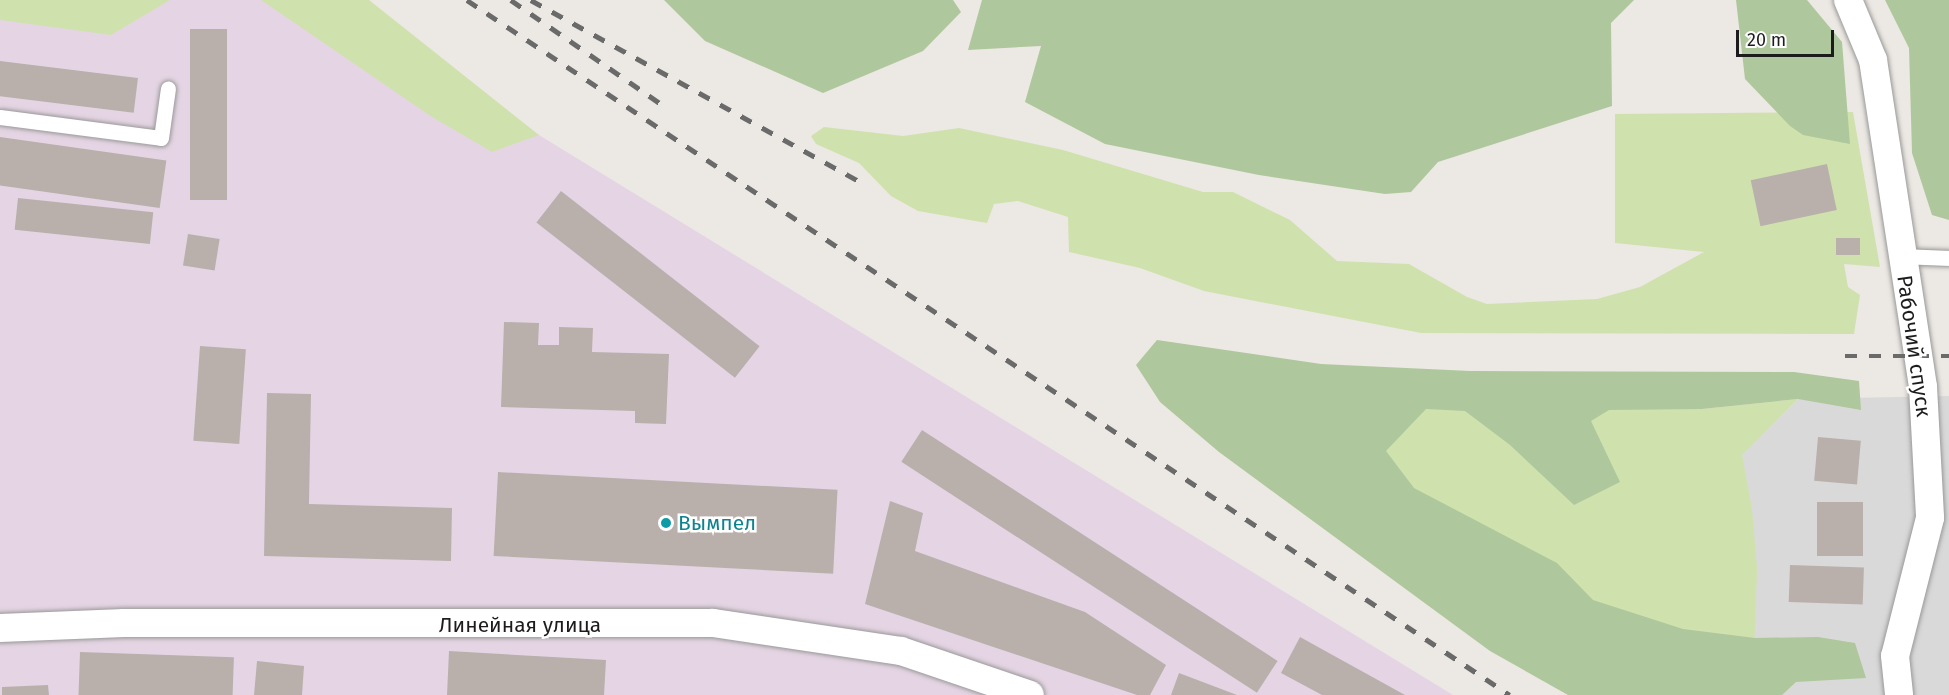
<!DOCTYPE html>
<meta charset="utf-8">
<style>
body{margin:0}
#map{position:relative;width:1949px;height:695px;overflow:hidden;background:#ece8e3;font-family:"Fira Sans",sans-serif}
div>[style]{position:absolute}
.residential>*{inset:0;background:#dad9d9}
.industrial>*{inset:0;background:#e5d5e4}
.grass>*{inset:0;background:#cfe2ad}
.forest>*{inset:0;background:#afc79c}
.building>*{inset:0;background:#b9b0ac;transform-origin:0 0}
.roads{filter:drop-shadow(0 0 2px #999) drop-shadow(0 0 2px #999)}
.service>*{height:15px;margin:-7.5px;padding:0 7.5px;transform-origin:7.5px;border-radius:7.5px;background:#fff}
.minor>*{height:28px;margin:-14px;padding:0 14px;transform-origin:14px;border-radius:14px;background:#fff}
.rail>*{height:4.5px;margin-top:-2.25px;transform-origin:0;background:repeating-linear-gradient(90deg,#6a6a6a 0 12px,transparent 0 24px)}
.dots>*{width:16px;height:16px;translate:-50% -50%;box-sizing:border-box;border:3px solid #fff;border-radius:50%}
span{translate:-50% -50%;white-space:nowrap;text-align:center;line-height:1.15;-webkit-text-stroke:5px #fff;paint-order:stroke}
.street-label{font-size:21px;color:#1c1c1c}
.culture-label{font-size:21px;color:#0d838f}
.left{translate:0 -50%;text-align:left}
.scale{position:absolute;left:1736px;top:30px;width:98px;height:27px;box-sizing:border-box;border:3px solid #1c1c1c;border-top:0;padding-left:8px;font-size:18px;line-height:21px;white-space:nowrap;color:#1c1c1c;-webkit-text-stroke:4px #fff;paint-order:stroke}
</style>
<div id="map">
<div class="residential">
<i style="clip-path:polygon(1949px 396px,1949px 695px,1756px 695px,1741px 455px,1798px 399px)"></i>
</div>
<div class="industrial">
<i style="clip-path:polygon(0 0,265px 0,539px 135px,1453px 695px,0 695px)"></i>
</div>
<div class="grass">
<i style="clip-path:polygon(0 0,170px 0,111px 35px,0 20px)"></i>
<i style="clip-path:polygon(261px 0,369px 0,539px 135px,492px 152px,432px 117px)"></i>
<i style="clip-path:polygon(1853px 112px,1880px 267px,1844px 264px,1848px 287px,1860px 295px,1854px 334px,1421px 333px,1204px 291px,1140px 268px,1069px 252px,1068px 217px,1018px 201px,994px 204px,987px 223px,918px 211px,891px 196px,859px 163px,816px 144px,811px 136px,824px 127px,903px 136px,959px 128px,1063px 150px,1203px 192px,1233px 192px,1290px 220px,1337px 261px,1409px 264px,1467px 297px,1487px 304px,1597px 299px,1640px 287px,1704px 252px,1615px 243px,1615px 114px)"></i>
<i style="clip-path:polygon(1270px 381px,1566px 409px,1702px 409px,1798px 399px,1742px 455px,1752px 509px,1757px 569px,1754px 654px,1575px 695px)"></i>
</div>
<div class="forest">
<i style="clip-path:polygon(664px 0,953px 0,961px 12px,923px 51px,823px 93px,705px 41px)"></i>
<i style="clip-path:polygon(982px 0,1634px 0,1611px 23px,1612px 106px,1438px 162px,1411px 192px,1385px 194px,1259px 175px,1105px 144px,1025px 102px,1041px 46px,968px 50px)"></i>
<i style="clip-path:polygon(1736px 0,1807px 0,1842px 42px,1850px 144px,1803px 135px,1790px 126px,1745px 79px)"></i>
<i style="clip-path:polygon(1885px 0,1949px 0,1949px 220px,1932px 215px,1912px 153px,1909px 48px)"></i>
<i style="clip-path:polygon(1157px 340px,1321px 364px,1470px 371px,1794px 372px,1859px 381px,1861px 410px,1798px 399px,1702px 409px,1609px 410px,1591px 421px,1620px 482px,1574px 505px,1510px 445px,1465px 411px,1426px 409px,1386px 451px,1414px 488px,1557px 563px,1593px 600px,1683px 629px,1755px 638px,1818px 637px,1855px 643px,1866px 678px,1796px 682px,1782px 695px,1568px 695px,1490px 651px,1219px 452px,1160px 402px,1136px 365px)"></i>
</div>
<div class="building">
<i style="left:190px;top:29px;width:37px;height:171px"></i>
<i style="left:0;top:61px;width:139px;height:35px;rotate:7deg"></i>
<i style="left:0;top:137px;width:168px;height:48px;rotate:8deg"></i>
<i style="left:1827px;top:164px;width:47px;height:78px;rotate:78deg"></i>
<i style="left:561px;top:191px;width:252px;height:40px;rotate:38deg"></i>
<i style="left:18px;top:198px;width:136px;height:32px;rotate:6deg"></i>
<i style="left:188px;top:234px;width:32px;height:32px;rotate:9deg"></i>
<i style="left:1836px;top:238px;width:24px;height:17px"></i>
<i style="clip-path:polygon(504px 322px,539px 323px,538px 345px,559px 345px,559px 327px,593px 328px,592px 352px,669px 354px,666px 424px,635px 423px,635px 411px,501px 407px)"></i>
<i style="left:200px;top:346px;width:46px;height:95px;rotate:4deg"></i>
<i style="clip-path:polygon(267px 393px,311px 394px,309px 504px,452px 508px,451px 561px,264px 556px)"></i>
<i style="left:922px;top:430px;width:424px;height:38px;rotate:33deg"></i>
<i style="left:1818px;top:437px;width:43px;height:44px;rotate:5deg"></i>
<i style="left:498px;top:472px;width:340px;height:84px;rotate:3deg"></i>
<i style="clip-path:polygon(890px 501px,923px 513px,915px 551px,1085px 612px,1166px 665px,1150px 695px,1137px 695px,865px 604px)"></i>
<i style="left:1817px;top:502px;width:46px;height:54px"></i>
<i style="left:1790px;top:565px;width:74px;height:37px;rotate:2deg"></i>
<i style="clip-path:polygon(1300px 637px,1405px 695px,1322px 695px,1281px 673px)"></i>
<i style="clip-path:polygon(449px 651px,606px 660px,604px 695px,447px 695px)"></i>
<i style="left:80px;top:652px;width:154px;height:43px;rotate:2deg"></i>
<i style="clip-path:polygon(257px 661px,304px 666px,302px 695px,254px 695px)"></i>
<i style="clip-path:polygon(1179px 673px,1237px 695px,1171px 695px)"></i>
<i style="clip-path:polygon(48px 685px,49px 695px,2px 695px,2px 687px)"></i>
</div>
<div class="roads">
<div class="service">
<i style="left:0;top:117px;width:162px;rotate:7.4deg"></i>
<i style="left:161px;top:138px;width:50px;rotate:-82deg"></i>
<i style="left:1901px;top:256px;width:48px;rotate:2.4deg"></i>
</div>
<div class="minor">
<i style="left:1848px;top:0;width:65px;rotate:67.4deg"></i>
<i style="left:1873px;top:60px;width:331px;rotate:81.3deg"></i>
<i style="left:1923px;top:387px;width:131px;rotate:86.9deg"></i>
<i style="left:1930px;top:518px;width:142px;rotate:104.2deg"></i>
<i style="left:1895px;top:656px;width:39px;rotate:84deg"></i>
<i style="left:0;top:628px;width:124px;rotate:-2.3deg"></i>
<i style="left:124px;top:623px;width:589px"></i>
<i style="left:713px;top:623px;width:190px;rotate:8.5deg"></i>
<i style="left:901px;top:651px;width:136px;rotate:18.8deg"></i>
</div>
</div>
<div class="rail">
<i style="left:467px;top:0;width:1253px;rotate:33.68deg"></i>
<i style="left:511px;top:0;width:190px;rotate:34.7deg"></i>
<i style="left:531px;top:0;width:381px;rotate:28.9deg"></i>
<i style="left:1845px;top:356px;width:104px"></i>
</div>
<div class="dots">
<i style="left:666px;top:523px;background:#0f9aa8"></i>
</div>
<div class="street-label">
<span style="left:1914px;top:346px;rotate:82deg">Рабочий спуск</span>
<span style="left:520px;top:625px">Линейная улица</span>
</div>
<div class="culture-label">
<span class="left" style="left:678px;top:523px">Вымпел</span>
</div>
<div class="scale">20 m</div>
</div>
